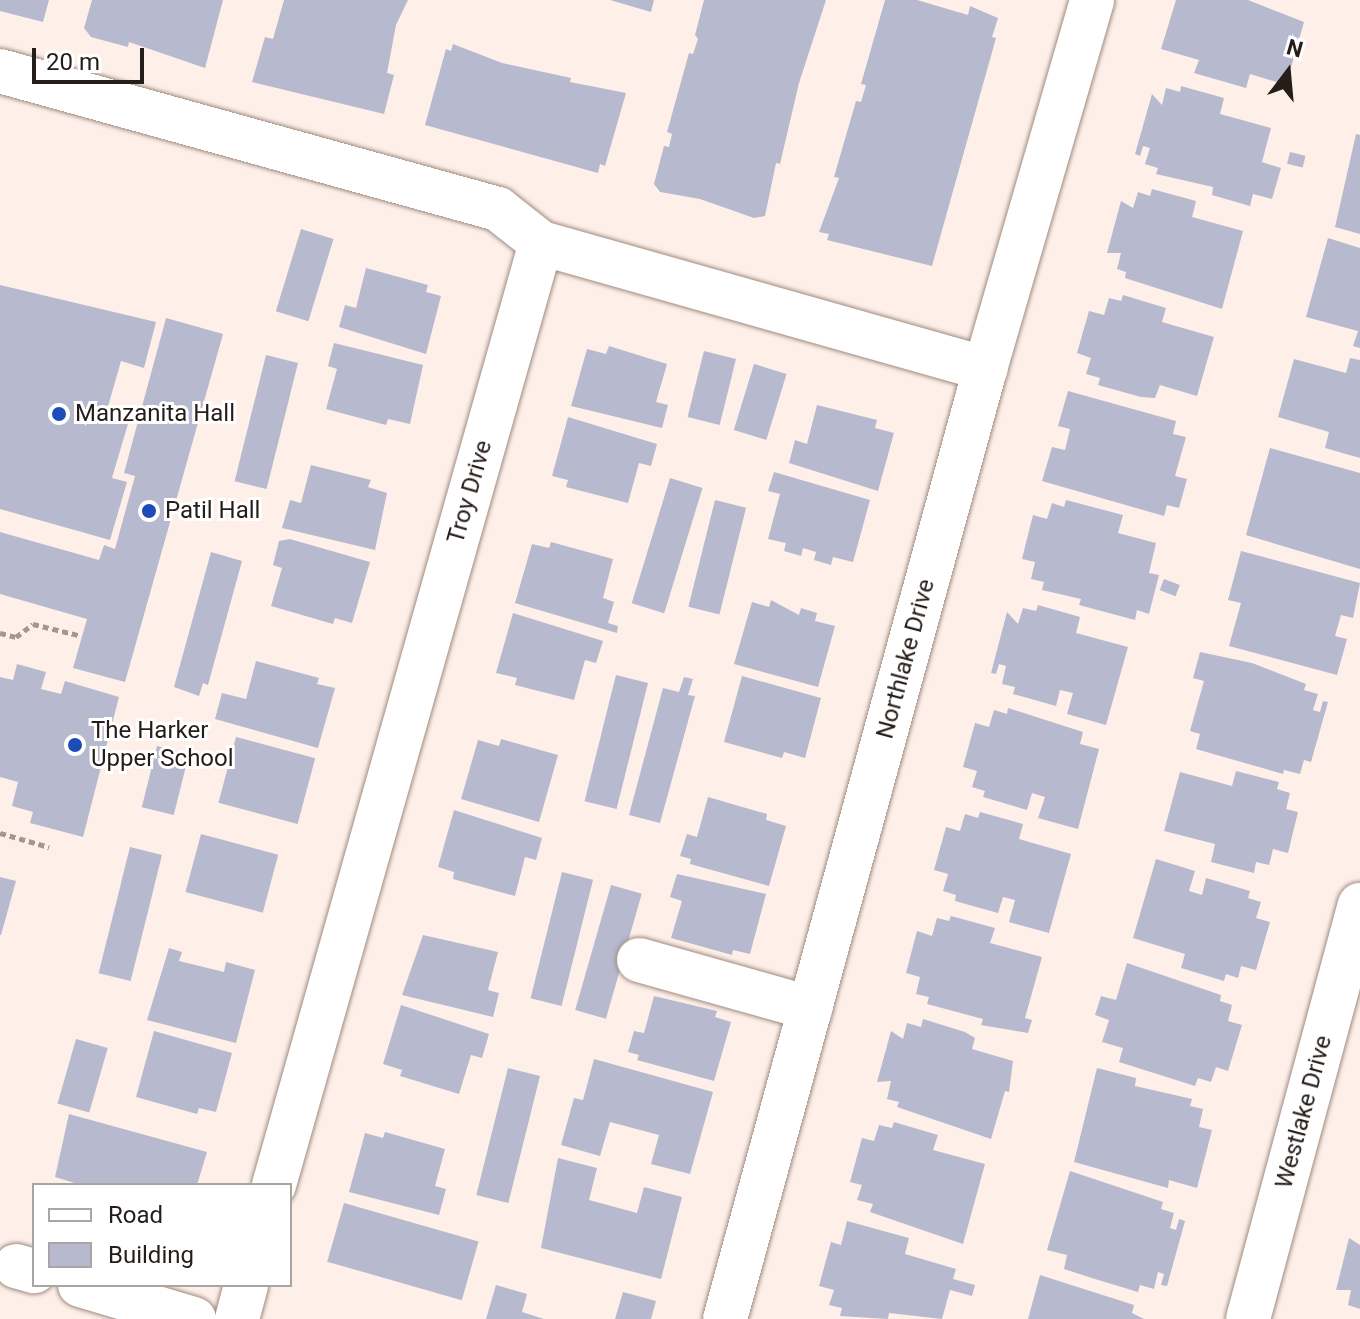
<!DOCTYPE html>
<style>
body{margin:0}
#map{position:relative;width:1360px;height:1319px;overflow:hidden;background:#fef0e9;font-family:Roboto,sans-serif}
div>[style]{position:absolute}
.building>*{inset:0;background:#b7b9cf;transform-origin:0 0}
.path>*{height:5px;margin-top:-2.5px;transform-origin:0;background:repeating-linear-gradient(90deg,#a39792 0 6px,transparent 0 10px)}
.roads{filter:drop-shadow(0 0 2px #a08b80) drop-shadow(0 0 2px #a08b80)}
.minor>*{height:44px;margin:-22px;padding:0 22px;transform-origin:22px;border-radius:22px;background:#fff}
.dots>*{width:22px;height:22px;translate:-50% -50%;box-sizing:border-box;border:4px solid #fff;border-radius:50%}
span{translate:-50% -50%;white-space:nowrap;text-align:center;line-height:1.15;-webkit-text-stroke:6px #fff;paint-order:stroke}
.poi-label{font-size:24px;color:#251d19}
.left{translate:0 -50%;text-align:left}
.street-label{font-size:24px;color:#251d19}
.legend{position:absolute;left:32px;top:1183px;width:260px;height:104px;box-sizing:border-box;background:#fff;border:2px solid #a8a5a3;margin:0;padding:10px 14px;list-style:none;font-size:24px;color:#251d19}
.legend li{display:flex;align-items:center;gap:16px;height:40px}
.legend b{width:40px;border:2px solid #a8a5a3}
.north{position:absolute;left:1248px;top:32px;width:80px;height:80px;-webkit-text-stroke:6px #fff;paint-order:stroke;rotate:16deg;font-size:22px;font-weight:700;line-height:32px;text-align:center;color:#251d19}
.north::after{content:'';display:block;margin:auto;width:28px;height:36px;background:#251d19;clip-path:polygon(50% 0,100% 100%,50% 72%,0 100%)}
.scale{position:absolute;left:32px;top:48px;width:112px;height:36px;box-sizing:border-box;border:4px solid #251d19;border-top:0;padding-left:10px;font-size:24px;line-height:28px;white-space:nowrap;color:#251d19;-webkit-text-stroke:6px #fff;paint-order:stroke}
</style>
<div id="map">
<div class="building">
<i style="clip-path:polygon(0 0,49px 0,43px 22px,0 11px)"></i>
<i style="clip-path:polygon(92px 0,223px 0,205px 68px,129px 42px,128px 47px,91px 37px,84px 28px)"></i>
<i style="clip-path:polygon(284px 0,408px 0,396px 25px,387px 73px,394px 75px,384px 114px,252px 82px,265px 37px,273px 39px)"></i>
<i style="clip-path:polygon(610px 0,654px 0,651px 12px)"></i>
<i style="clip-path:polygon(704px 0,826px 0,799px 83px,780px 164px,776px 163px,765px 216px,754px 218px,700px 199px,660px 192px,654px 184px,664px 146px,669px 147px,672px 134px,667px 132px,689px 53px,693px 54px,698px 39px,695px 35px)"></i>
<i style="clip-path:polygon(885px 0,917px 0,968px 15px,970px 6px,998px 18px,992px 37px,996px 38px,932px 266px,827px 240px,829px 234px,819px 232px,839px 178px,834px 177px,856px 101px,861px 102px,866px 85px,861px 84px)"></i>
<i style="clip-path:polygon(1176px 0,1248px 0,1304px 22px,1286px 85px,1250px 74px,1246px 88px,1194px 73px,1199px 60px,1161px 49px)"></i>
<i style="clip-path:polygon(453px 44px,502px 63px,571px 78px,570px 82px,626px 93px,605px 166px,600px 164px,598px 173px,425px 125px,446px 49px,451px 51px)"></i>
<i style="clip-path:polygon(1181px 86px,1224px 98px,1220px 114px,1271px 128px,1262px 162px,1281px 168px,1272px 199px,1253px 194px,1250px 206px,1212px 195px,1213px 187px,1156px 174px,1158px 168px,1145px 164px,1150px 148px,1143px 146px,1140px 156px,1135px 154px,1152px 94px,1162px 105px,1166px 88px,1180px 92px)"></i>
<i style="clip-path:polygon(1356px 134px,1360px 135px,1360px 234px,1335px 227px)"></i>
<i style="left:1290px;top:152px;width:16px;height:12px;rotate:14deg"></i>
<i style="clip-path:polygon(1152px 189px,1196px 201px,1192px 217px,1243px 231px,1222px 309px,1125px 278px,1126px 272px,1117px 269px,1121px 253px,1107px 253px,1121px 201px,1133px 208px,1138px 192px,1150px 196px)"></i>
<i style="left:301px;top:229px;width:34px;height:86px;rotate:17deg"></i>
<i style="clip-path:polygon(1328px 238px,1360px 248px,1360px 348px,1353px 346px,1358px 331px,1306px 317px)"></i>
<i style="clip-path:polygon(366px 268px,428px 285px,426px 292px,441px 296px,426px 354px,339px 327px,345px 305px,356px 308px)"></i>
<i style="clip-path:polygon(0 285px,156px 322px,144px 368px,121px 361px,107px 410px,130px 417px,112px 478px,127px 482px,110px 540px,0 509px)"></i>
<i style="clip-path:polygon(1123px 295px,1166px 308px,1162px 322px,1214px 337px,1197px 396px,1160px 385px,1155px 398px,1141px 397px,1098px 385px,1100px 378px,1086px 374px,1091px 358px,1077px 353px,1089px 311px,1104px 315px,1109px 298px,1121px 301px)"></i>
<i style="clip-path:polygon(166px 318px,223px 334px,125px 682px,73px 668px,87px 619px,0 594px,0 532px,99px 560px,104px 545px,115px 549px,135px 476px,124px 473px)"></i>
<i style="clip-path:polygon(334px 343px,423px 365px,410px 424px,388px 419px,386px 425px,326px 409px,337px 369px,328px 366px)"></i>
<i style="clip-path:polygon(609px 346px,667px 364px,656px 402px,668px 405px,662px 428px,571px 406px,587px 349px,606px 354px)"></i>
<i style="left:704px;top:351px;width:33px;height:68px;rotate:14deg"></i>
<i style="left:266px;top:355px;width:33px;height:130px;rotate:14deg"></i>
<i style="clip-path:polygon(1350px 358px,1360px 360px,1360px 458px,1325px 448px,1329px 432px,1278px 417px,1294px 359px,1346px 373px)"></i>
<i style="left:754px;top:364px;width:34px;height:69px;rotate:17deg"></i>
<i style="clip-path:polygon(1068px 391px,1176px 421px,1173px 434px,1186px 437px,1175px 476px,1187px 479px,1179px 508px,1167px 505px,1164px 516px,1042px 481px,1052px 447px,1065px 450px,1070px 429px,1058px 426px)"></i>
<i style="clip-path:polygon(817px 405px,877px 420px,875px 428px,894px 433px,878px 491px,789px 463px,795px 440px,807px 444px)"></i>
<i style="clip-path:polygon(568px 417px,657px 444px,651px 466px,639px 463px,628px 503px,566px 487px,568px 480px,552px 476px)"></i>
<i style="clip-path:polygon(1270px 448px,1360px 473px,1360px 569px,1246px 535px)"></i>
<i style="clip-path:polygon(311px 465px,371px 480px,368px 487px,387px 493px,375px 550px,282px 528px,290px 500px,301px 503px)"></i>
<i style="clip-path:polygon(774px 472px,870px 500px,853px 562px,833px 557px,831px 565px,814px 560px,816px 552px,803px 548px,801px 556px,784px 551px,786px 543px,768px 539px,780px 494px,768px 491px)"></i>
<i style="left:670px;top:478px;width:34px;height:131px;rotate:17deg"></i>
<i style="left:715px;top:500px;width:32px;height:110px;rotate:14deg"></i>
<i style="clip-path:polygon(1066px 500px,1123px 515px,1118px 533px,1156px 543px,1149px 573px,1159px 575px,1149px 614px,1137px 610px,1135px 620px,1079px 605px,1081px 599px,1042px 590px,1044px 582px,1031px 579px,1035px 562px,1022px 559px,1033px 515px,1047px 519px,1052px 503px,1064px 507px)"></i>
<i style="clip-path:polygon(290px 539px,370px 562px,352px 623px,335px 618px,333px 624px,271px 606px,282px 568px,273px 565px,279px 541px)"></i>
<i style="clip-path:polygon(551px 542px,613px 559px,603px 598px,614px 602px,608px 623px,618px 626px,617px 633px,515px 603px,532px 544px,549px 548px)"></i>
<i style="clip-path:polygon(1241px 551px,1360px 583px,1353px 618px,1341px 615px,1335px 636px,1347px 639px,1337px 675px,1229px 646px,1241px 603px,1228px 600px)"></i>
<i style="clip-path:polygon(211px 552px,242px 561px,208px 685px,203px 683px,199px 696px,174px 687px)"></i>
<i style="left:1164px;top:579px;width:17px;height:12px;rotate:21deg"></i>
<i style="clip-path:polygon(771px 600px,799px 615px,801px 608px,817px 613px,815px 621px,835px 626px,818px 687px,734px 664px,752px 602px,769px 607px)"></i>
<i style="clip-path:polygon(1038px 605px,1080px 617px,1076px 633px,1128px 647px,1106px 725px,1067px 714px,1073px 693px,1060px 690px,1056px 706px,1013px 694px,1015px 687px,1002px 684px,1006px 666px,999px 664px,996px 674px,991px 673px,1007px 612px,1018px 624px,1023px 608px,1036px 611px)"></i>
<i style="clip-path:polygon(513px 613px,603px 641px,596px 663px,585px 660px,574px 700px,515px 685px,517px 678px,496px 673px)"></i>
<i style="clip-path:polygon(1200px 652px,1252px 663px,1306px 684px,1304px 690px,1318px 694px,1313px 710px,1320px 712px,1323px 701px,1328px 702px,1311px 762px,1304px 760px,1300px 774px,1284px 770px,1283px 774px,1196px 749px,1200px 734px,1190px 731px,1204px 681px,1193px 678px)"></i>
<i style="clip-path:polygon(256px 661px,319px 678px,317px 684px,335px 688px,318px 748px,215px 719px,222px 693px,246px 699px)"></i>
<i style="clip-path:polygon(17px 664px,46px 672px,41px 689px,61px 694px,65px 681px,119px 697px,83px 837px,30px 823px,33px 812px,12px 806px,18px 782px,0 777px,0 677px,13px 680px)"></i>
<i style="left:616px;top:675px;width:33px;height:130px;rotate:14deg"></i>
<i style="clip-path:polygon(742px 676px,821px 698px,805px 758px,784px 752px,782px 758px,724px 742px)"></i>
<i style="clip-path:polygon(684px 677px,693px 679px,688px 695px,695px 696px,660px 823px,629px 815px,663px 688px,679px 692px)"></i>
<i style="clip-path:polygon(1008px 708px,1083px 732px,1080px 744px,1099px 749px,1078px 829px,1038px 818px,1045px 797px,1032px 793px,1027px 810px,983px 797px,985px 791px,972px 787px,977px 771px,963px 767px,975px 723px,989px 727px,994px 710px,1007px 714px)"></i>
<i style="left:236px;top:737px;width:82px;height:68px;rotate:15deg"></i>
<i style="clip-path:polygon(501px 739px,558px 755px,539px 822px,461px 799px,478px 740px,499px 746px)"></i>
<i style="left:157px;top:746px;width:33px;height:63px;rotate:14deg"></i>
<i style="clip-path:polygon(1236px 771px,1279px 782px,1277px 789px,1290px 793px,1286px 809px,1298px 812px,1288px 853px,1273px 849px,1269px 865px,1256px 862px,1254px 873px,1211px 862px,1215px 844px,1164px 831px,1180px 772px,1232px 786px)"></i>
<i style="clip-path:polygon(708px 797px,767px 814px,766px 820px,786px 826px,769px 886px,690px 864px,691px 859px,680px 856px,687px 834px,697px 837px)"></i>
<i style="clip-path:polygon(454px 810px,542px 838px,536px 860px,525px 857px,515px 896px,453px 879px,454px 872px,438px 867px)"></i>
<i style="clip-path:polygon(980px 812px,1023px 824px,1019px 839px,1071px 854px,1049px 933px,1009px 922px,1015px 900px,1003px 897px,998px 913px,955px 901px,956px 895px,943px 891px,948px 874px,934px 870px,946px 827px,960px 831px,965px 814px,978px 818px)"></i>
<i style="left:201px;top:834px;width:80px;height:60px;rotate:15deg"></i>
<i style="left:130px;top:847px;width:33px;height:130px;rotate:14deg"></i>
<i style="clip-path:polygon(1156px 859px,1195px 871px,1189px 891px,1202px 895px,1206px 878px,1250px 891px,1248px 898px,1261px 902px,1256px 918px,1270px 922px,1256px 970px,1241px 966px,1238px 978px,1226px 974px,1224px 981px,1181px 968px,1185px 954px,1133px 938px)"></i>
<i style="left:562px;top:872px;width:32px;height:130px;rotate:14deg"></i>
<i style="clip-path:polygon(677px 874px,766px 894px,750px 954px,733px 950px,732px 955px,671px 938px,682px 901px,670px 897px)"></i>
<i style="clip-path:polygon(0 877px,16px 881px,1px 935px,0 935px)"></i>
<i style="left:611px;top:885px;width:32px;height:130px;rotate:16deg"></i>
<i style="clip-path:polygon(951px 916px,995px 928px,990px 943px,1042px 957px,1025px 1018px,1032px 1020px,1028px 1033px,981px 1025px,983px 1019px,927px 1004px,929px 997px,916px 994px,920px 977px,906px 973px,917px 931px,932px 936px,937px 918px,949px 921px)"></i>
<i style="clip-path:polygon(423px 935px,498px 952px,488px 990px,499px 993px,493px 1017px,402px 995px)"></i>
<i style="clip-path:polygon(169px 948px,182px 952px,179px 961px,224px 972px,226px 962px,255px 970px,236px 1043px,147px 1020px)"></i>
<i style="clip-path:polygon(1127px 963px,1221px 995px,1220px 1001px,1232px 1005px,1228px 1021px,1242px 1025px,1228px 1071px,1216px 1067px,1211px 1082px,1198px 1078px,1195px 1086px,1119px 1062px,1123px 1048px,1102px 1042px,1109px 1020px,1095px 1015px,1101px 996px,1116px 1000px)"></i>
<i style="clip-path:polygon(654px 996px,717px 1011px,715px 1017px,731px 1022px,714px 1081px,637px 1060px,639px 1055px,628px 1052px,634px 1031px,644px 1033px)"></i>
<i style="clip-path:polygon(401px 1005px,489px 1034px,482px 1058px,471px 1055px,459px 1094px,400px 1076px,402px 1070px,383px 1064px)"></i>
<i style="clip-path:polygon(923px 1019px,965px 1032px,975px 1038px,972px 1049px,1013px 1061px,1009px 1092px,1005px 1091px,991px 1139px,897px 1107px,899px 1102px,887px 1099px,891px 1081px,877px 1082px,891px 1031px,903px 1039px,907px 1023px,921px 1027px)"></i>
<i style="clip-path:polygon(154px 1031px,232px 1053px,216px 1112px,199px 1108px,197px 1114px,136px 1097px)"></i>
<i style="left:76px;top:1039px;width:33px;height:67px;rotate:16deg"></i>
<i style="clip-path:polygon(594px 1059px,713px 1092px,690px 1174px,651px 1164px,659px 1135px,610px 1122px,600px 1156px,561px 1145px,574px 1098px,583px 1100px)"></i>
<i style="left:508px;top:1068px;width:33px;height:131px;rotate:14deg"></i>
<i style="clip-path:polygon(1097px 1068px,1136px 1078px,1135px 1086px,1192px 1099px,1190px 1106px,1203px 1109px,1199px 1127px,1212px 1130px,1197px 1188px,1169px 1180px,1168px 1188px,1074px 1162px)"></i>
<i style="clip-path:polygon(69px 1114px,207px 1152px,197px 1185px,81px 1185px,55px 1177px)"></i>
<i style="clip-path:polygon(894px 1122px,938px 1135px,933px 1150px,985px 1164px,963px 1244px,870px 1212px,873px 1204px,857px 1200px,862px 1185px,850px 1182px,862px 1138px,874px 1141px,879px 1125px,892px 1128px)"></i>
<i style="clip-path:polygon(385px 1132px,445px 1149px,435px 1186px,446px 1189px,439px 1215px,349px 1192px,365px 1133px,383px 1138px)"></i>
<i style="clip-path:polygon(558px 1158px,597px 1168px,589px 1200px,637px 1213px,644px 1187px,682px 1197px,661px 1279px,541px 1248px)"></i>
<i style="clip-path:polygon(1070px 1171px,1163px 1202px,1161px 1209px,1174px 1213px,1170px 1228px,1176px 1230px,1179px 1219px,1185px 1221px,1167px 1286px,1161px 1285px,1164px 1274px,1158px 1272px,1154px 1289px,1140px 1285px,1138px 1292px,1095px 1279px,1064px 1269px,1067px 1255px,1047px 1250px)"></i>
<i style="left:344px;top:1203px;width:140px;height:61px;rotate:16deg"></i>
<i style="clip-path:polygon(847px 1221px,909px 1238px,905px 1254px,956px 1269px,953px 1279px,975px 1285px,972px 1296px,950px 1290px,942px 1319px,889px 1313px,888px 1319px,840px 1316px,842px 1308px,829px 1305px,834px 1290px,819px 1286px,831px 1242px,841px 1245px)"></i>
<i style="clip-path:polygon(1349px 1238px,1360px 1245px,1360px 1309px,1348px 1305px,1351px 1290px,1336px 1290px)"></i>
<i style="clip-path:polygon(1040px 1275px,1134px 1305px,1132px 1313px,1144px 1319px,1028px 1319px)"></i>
<i style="clip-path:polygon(496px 1285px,527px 1294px,522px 1312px,544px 1319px,486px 1319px)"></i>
<i style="clip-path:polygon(623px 1292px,656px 1301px,651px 1319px,615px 1319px)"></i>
</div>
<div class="path">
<i style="left:0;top:633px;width:16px;rotate:14deg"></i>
<i style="left:16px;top:637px;width:21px;rotate:-37deg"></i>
<i style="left:33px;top:624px;width:50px;rotate:13.8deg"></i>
<i style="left:0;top:833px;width:51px;rotate:15.9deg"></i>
</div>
<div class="roads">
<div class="minor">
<i style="left:0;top:71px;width:517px;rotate:15.49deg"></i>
<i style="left:498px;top:209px;width:55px;rotate:38.3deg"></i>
<i style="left:639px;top:960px;width:178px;rotate:15.7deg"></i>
<i style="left:274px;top:1185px;width:979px;rotate:-74.18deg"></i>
<i style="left:541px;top:243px;width:462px;rotate:15.8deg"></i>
<i style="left:16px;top:1266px;width:19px;rotate:16deg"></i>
<i style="left:80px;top:1285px;width:119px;rotate:16.6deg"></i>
<i style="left:237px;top:1319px;width:35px;rotate:-75deg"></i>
<i style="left:725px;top:1319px;width:985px;rotate:-74.69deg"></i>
<i style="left:985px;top:369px;width:384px;rotate:-73.8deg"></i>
<i style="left:1248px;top:1319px;width:429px;rotate:-74.9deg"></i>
</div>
</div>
<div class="dots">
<i style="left:59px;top:414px;background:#1d4cb9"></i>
<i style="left:149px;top:511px;background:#1d4cb9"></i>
<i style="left:75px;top:745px;background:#1d4cb9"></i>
</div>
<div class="poi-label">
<span class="left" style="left:75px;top:414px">Manzanita Hall</span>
<span class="left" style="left:165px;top:511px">Patil Hall</span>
<span class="left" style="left:91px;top:745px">The Harker<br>Upper School</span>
</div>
<div class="street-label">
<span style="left:470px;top:492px;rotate:-74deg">Troy Drive</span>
<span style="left:906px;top:659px;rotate:-75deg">Northlake Drive</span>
<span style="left:1304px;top:1112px;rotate:-75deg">Westlake Drive</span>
</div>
<ul class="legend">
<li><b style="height:10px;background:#fff"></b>Road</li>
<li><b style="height:22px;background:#b7b9cf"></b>Building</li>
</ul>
<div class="north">N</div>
<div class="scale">20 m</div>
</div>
